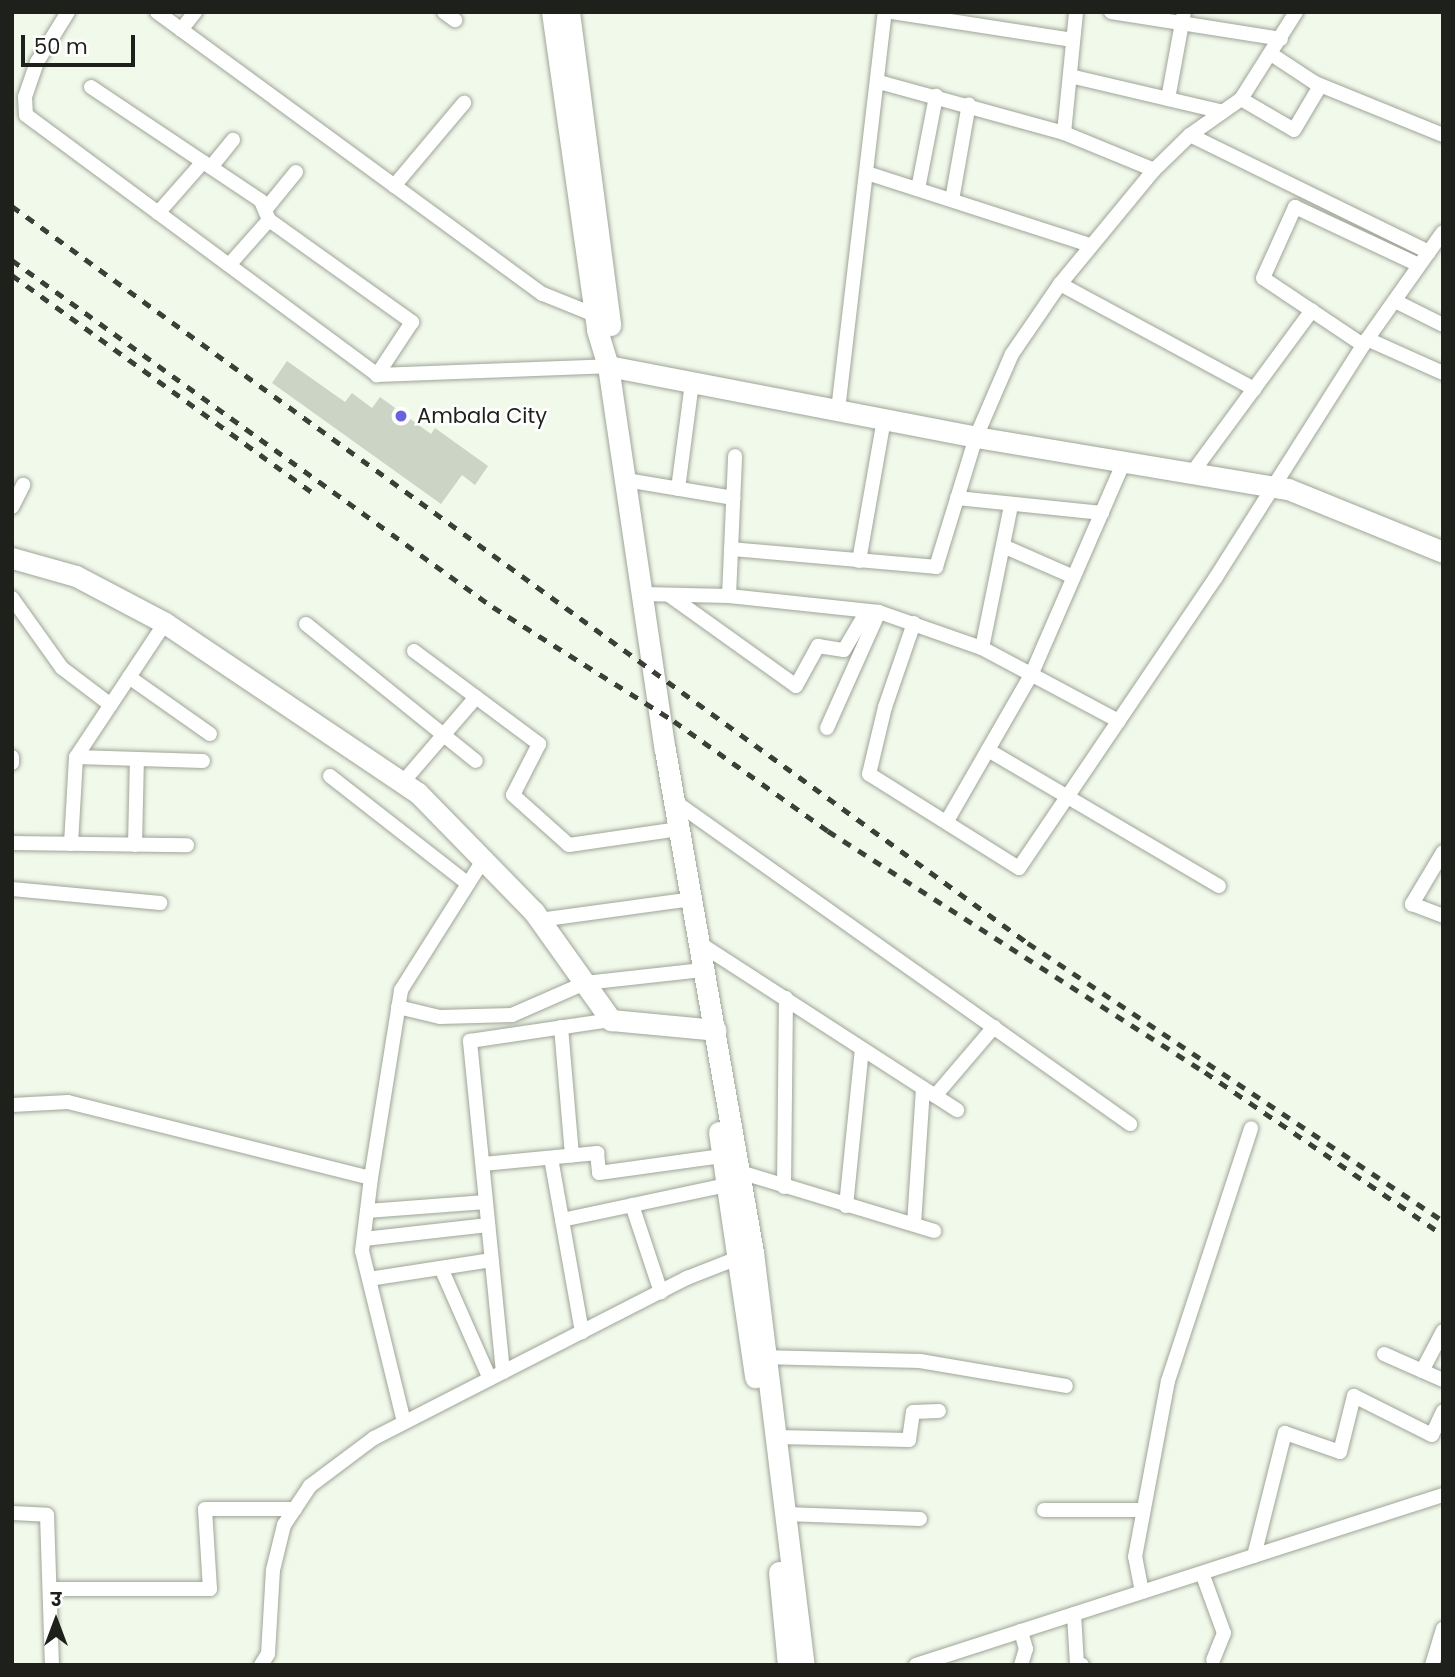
<!DOCTYPE html>
<meta charset="utf-8">
<style>
body{margin:0}
#map{position:relative;width:1455px;height:1677px;overflow:hidden;background:#f1f9eb;font-family:Poppins,"Noto Sans Devanagari",sans-serif}
div>[style]{position:absolute}
.building>*{inset:0;background:#ccd4c6}
.roads{filter:drop-shadow(0 0 2px #9ea598) drop-shadow(0 0 2px #9ea598)}
.street>*{height:14px;margin:-7px;padding:0 7px;transform-origin:7px;border-radius:7px;background:#fff}
.secondary>*{height:21px;margin:-10.5px;padding:0 10.5px;transform-origin:10.5px;border-radius:10.5px;background:#fff}
.rail>*{height:4.5px;margin-top:-2.25px;transform-origin:0;background:repeating-linear-gradient(90deg,#3b3f38 0 9px,transparent 0 18px)}
.dots>*{width:19px;height:19px;translate:-50% -50%;box-sizing:border-box;border:4px solid #fff;border-radius:50%}
span{translate:-50% -50%;white-space:nowrap;text-align:center;line-height:1.15;-webkit-text-stroke:5px #fff;paint-order:stroke}
.poi-label{font-size:21px;color:#1d201b}
.left{translate:0 -50%;text-align:left}
.frame{position:absolute;inset:0;border:14px solid #1d201b;pointer-events:none}
.north{position:absolute;left:21px;top:1586px;width:70px;height:70px;-webkit-text-stroke:5px #fff;paint-order:stroke;rotate:0deg;font-size:19px;font-weight:700;line-height:28px;text-align:center;color:#1d201b}
.north::after{content:'';display:block;margin:auto;width:24px;height:32px;background:#1d201b;clip-path:polygon(50% 0,100% 100%,50% 72%,0 100%)}
.scale{position:absolute;left:21px;top:35px;width:114px;height:32px;box-sizing:border-box;border:4px solid #1d201b;border-top:0;padding-left:9px;font-size:21px;line-height:24px;white-space:nowrap;color:#1d201b;-webkit-text-stroke:5px #fff;paint-order:stroke}
</style>
<div id="map">
<div class="building">
<i style="clip-path:polygon(287px 361px,345px 402px,352px 393px,372px 408px,380px 397px,431px 434px,435px 428px,488px 466px,475px 485px,462px 475px,441px 504px,272px 383px)"></i>
</div>
<div class="roads">
<div class="street">
<i style="left:68px;top:12px;width:59px;rotate:121.8deg"></i>
<i style="left:37px;top:62px;width:37px;rotate:109deg"></i>
<i style="left:25px;top:97px;width:18px;rotate:87deg"></i>
<i style="left:26px;top:115px;width:437px;rotate:36.5deg"></i>
<i style="left:377px;top:375px;width:231px;rotate:-2.2deg"></i>
<i style="left:157px;top:12px;width:478px;rotate:36.2deg"></i>
<i style="left:543px;top:294px;width:56px;rotate:22deg"></i>
<i style="left:444px;top:12px;width:14px;rotate:36deg"></i>
<i style="left:892px;top:12px;width:183px;rotate:8.8deg"></i>
<i style="left:1111px;top:12px;width:172px;rotate:9deg"></i>
<i style="left:181px;top:30px;width:23px;rotate:-52deg"></i>
<i style="left:1271px;top:54px;width:53px;rotate:33.4deg"></i>
<i style="left:1315px;top:83px;width:138px;rotate:22.1deg"></i>
<i style="left:1070px;top:76px;width:157px;rotate:13.2deg"></i>
<i style="left:879px;top:82px;width:192px;rotate:15.4deg"></i>
<i style="left:1064px;top:133px;width:97px;rotate:22.3deg"></i>
<i style="left:91px;top:87px;width:205px;rotate:33.8deg"></i>
<i style="left:261px;top:201px;width:21px;rotate:67deg"></i>
<i style="left:269px;top:220px;width:176px;rotate:35.5deg"></i>
<i style="left:412px;top:322px;width:64px;rotate:123.4deg"></i>
<i style="left:1168px;top:99px;width:88px;rotate:-79.6deg"></i>
<i style="left:1241px;top:99px;width:61px;rotate:30.3deg"></i>
<i style="left:1294px;top:130px;width:51px;rotate:-59.4deg"></i>
<i style="left:1064px;top:133px;width:122px;rotate:-84.3deg"></i>
<i style="left:1190px;top:135px;width:266px;rotate:26.1deg"></i>
<i style="left:211px;top:167px;width:35px;rotate:-51deg"></i>
<i style="left:867px;top:173px;width:234px;rotate:17.9deg"></i>
<i style="left:394px;top:186px;width:109px;rotate:-49.9deg"></i>
<i style="left:918px;top:189px;width:95px;rotate:-79deg"></i>
<i style="left:952px;top:200px;width:97px;rotate:-80deg"></i>
<i style="left:265px;top:210px;width:49px;rotate:-50.8deg"></i>
<i style="left:158px;top:213px;width:68px;rotate:-48.6deg"></i>
<i style="left:229px;top:265px;width:60px;rotate:-48.4deg"></i>
<i style="left:1060px;top:284px;width:221px;rotate:28.4deg"></i>
<i style="left:1397px;top:302px;width:51px;rotate:26.6deg"></i>
<i style="left:1367px;top:339px;width:83px;rotate:24.1deg"></i>
<i style="left:1363px;top:345px;width:120px;rotate:-146.2deg"></i>
<i style="left:1263px;top:278px;width:78px;rotate:-65.7deg"></i>
<i style="left:1295px;top:207px;width:137px;rotate:25.1deg"></i>
<i style="left:838px;top:410px;width:401px;rotate:-83.3deg"></i>
<i style="left:1192px;top:473px;width:202px;rotate:-53.6deg"></i>
<i style="left:626px;top:480px;width:109px;rotate:9.5deg"></i>
<i style="left:678px;top:489px;width:108px;rotate:-82.5deg"></i>
<i style="left:957px;top:498px;width:146px;rotate:5.9deg"></i>
<i style="left:12px;top:507px;width:25px;rotate:-63deg"></i>
<i style="left:1003px;top:546px;width:77px;rotate:23.6deg"></i>
<i style="left:731px;top:549px;width:206px;rotate:5deg"></i>
<i style="left:936px;top:567px;width:136px;rotate:-72.9deg"></i>
<i style="left:976px;top:437px;width:90px;rotate:-66.6deg"></i>
<i style="left:1012px;top:354px;width:85px;rotate:-55.6deg"></i>
<i style="left:1060px;top:284px;width:148px;rotate:-50.5deg"></i>
<i style="left:1154px;top:170px;width:50px;rotate:-44.2deg"></i>
<i style="left:1190px;top:135px;width:62px;rotate:-35.2deg"></i>
<i style="left:1241px;top:99px;width:103px;rotate:-57.7deg"></i>
<i style="left:859px;top:561px;width:144px;rotate:-80deg"></i>
<i style="left:644px;top:594px;width:85px;rotate:1.3deg"></i>
<i style="left:729px;top:596px;width:151px;rotate:6.1deg"></i>
<i style="left:879px;top:612px;width:109px;rotate:19.3deg"></i>
<i style="left:982px;top:648px;width:155px;rotate:28.1deg"></i>
<i style="left:669px;top:595px;width:156px;rotate:35.6deg"></i>
<i style="left:796px;top:686px;width:46px;rotate:-61.2deg"></i>
<i style="left:818px;top:646px;width:26px;rotate:9deg"></i>
<i style="left:844px;top:650px;width:45px;rotate:-59.5deg"></i>
<i style="left:729px;top:596px;width:140px;rotate:-87.5deg"></i>
<i style="left:12px;top:598px;width:86px;rotate:54.5deg"></i>
<i style="left:62px;top:668px;width:61px;rotate:37.1deg"></i>
<i style="left:914px;top:623px;width:89px;rotate:109deg"></i>
<i style="left:885px;top:707px;width:69px;rotate:103.4deg"></i>
<i style="left:869px;top:774px;width:177px;rotate:32.1deg"></i>
<i style="left:1019px;top:868px;width:351px;rotate:-55.9deg"></i>
<i style="left:1216px;top:577px;width:275px;rotate:-57.6deg"></i>
<i style="left:1363px;top:345px;width:138px;rotate:-54.7deg"></i>
<i style="left:306px;top:624px;width:218px;rotate:38.9deg"></i>
<i style="left:982px;top:648px;width:145px;rotate:-78.5deg"></i>
<i style="left:414px;top:651px;width:156px;rotate:36.6deg"></i>
<i style="left:539px;top:744px;width:57px;rotate:117deg"></i>
<i style="left:513px;top:795px;width:75px;rotate:41.8deg"></i>
<i style="left:569px;top:845px;width:111px;rotate:-8.3deg"></i>
<i style="left:129px;top:677px;width:99px;rotate:35.1deg"></i>
<i style="left:827px;top:728px;width:127px;rotate:-65.9deg"></i>
<i style="left:988px;top:750px;width:268px;rotate:30.5deg"></i>
<i style="left:12px;top:757px;width:6px;rotate:90deg"></i>
<i style="left:76px;top:757px;width:127px;rotate:1.8deg"></i>
<i style="left:330px;top:776px;width:175px;rotate:38deg"></i>
<i style="left:403px;top:782px;width:112px;rotate:-49.3deg"></i>
<i style="left:674px;top:801px;width:559px;rotate:35.31deg"></i>
<i style="left:947px;top:821px;width:171px;rotate:-60.1deg"></i>
<i style="left:1032px;top:673px;width:231px;rotate:-66.5deg"></i>
<i style="left:12px;top:843px;width:175px;rotate:0.7deg"></i>
<i style="left:71px;top:844px;width:87px;rotate:-86.7deg"></i>
<i style="left:76px;top:757px;width:161px;rotate:-56.4deg"></i>
<i style="left:135px;top:845px;width:86px;rotate:-88.7deg"></i>
<i style="left:1443px;top:852px;width:61px;rotate:120.8deg"></i>
<i style="left:1412px;top:904px;width:33px;rotate:21deg"></i>
<i style="left:12px;top:889px;width:149px;rotate:5.4deg"></i>
<i style="left:539px;top:920px;width:147px;rotate:-7.8deg"></i>
<i style="left:702px;top:945px;width:304px;rotate:32.9deg"></i>
<i style="left:398px;top:1007px;width:43px;rotate:13.4deg"></i>
<i style="left:440px;top:1017px;width:72px;rotate:-1.6deg"></i>
<i style="left:512px;top:1015px;width:80px;rotate:-23.7deg"></i>
<i style="left:585px;top:983px;width:109px;rotate:-6.3deg"></i>
<i style="left:561px;top:1027px;width:129px;rotate:85.1deg"></i>
<i style="left:935px;top:1096px;width:91px;rotate:-49.5deg"></i>
<i style="left:12px;top:1105px;width:56px;rotate:-3.1deg"></i>
<i style="left:68px;top:1102px;width:312px;rotate:14.1deg"></i>
<i style="left:551px;top:1158px;width:177px;rotate:79.9deg"></i>
<i style="left:483px;top:1164px;width:115px;rotate:-5.5deg"></i>
<i style="left:597px;top:1153px;width:20px;rotate:84deg"></i>
<i style="left:599px;top:1173px;width:124px;rotate:-7.9deg"></i>
<i style="left:740px;top:1172px;width:203px;rotate:16.9deg"></i>
<i style="left:784px;top:1187px;width:189px;rotate:-89.4deg"></i>
<i style="left:632px;top:1205px;width:92px;rotate:71.6deg"></i>
<i style="left:846px;top:1206px;width:158px;rotate:-84.2deg"></i>
<i style="left:367px;top:1211px;width:119px;rotate:-4.3deg"></i>
<i style="left:562px;top:1220px;width:169px;rotate:-12deg"></i>
<i style="left:914px;top:1224px;width:136px;rotate:-86.2deg"></i>
<i style="left:364px;top:1239px;width:125px;rotate:-6.4deg"></i>
<i style="left:441px;top:1268px;width:121px;rotate:66.2deg"></i>
<i style="left:369px;top:1279px;width:124px;rotate:-8.8deg"></i>
<i style="left:1384px;top:1354px;width:64px;rotate:23.8deg"></i>
<i style="left:760px;top:1357px;width:160px;rotate:1.4deg"></i>
<i style="left:920px;top:1361px;width:148px;rotate:9.7deg"></i>
<i style="left:1422px;top:1371px;width:45px;rotate:-62.3deg"></i>
<i style="left:503px;top:1372px;width:333px;rotate:-95.7deg"></i>
<i style="left:470px;top:1041px;width:143px;rotate:-8.5deg"></i>
<i style="left:404px;top:1422px;width:176px;rotate:-103.8deg"></i>
<i style="left:362px;top:1251px;width:74px;rotate:-83deg"></i>
<i style="left:371px;top:1178px;width:190px;rotate:-80.9deg"></i>
<i style="left:401px;top:990px;width:157px;rotate:-57.7deg"></i>
<i style="left:777px;top:1437px;width:132px;rotate:1.3deg"></i>
<i style="left:909px;top:1440px;width:28px;rotate:-82deg"></i>
<i style="left:913px;top:1412px;width:26px;rotate:-2deg"></i>
<i style="left:1044px;top:1510px;width:99px"></i>
<i style="left:12px;top:1513px;width:35px;rotate:3deg"></i>
<i style="left:47px;top:1515px;width:150px;rotate:88.1deg"></i>
<i style="left:786px;top:1514px;width:134px;rotate:2.1deg"></i>
<i style="left:1254px;top:1556px;width:127px;rotate:-75.9deg"></i>
<i style="left:1285px;top:1433px;width:58px;rotate:19.1deg"></i>
<i style="left:1340px;top:1452px;width:58px;rotate:-76deg"></i>
<i style="left:1354px;top:1396px;width:87px;rotate:26.6deg"></i>
<i style="left:1432px;top:1435px;width:26px;rotate:-65deg"></i>
<i style="left:1202px;top:1573px;width:64px;rotate:69.9deg"></i>
<i style="left:1224px;top:1633px;width:29px;rotate:112deg"></i>
<i style="left:50px;top:1589px;width:160px"></i>
<i style="left:210px;top:1589px;width:80px;rotate:-93.6deg"></i>
<i style="left:205px;top:1509px;width:90px"></i>
<i style="left:1142px;top:1592px;width:36px;rotate:-101deg"></i>
<i style="left:1135px;top:1557px;width:179px;rotate:-79.4deg"></i>
<i style="left:1168px;top:1381px;width:266px;rotate:-71.8deg"></i>
<i style="left:1074px;top:1614px;width:50px;rotate:86.6deg"></i>
<i style="left:1077px;top:1664px;width:5px;rotate:11deg"></i>
<i style="left:261px;top:1665px;width:13px;rotate:-58deg"></i>
<i style="left:268px;top:1654px;width:84px;rotate:-86.6deg"></i>
<i style="left:273px;top:1570px;width:46px;rotate:-76.3deg"></i>
<i style="left:284px;top:1525px;width:47px;rotate:-56.3deg"></i>
<i style="left:310px;top:1486px;width:80px;rotate:-36.9deg"></i>
<i style="left:374px;top:1438px;width:352px;rotate:-27.1deg"></i>
<i style="left:687px;top:1278px;width:60px;rotate:-21.4deg"></i>
<i style="left:916px;top:1665px;width:554px;rotate:-17.88deg"></i>
<i style="left:1021px;top:1665px;width:17px;rotate:-73deg"></i>
<i style="left:1026px;top:1649px;width:19px;rotate:-106deg"></i>
<i style="left:1432px;top:1665px;width:38px;rotate:-73deg"></i>
</div>
<div class="secondary">
<i style="left:552px;top:12px;width:321px;rotate:81.9deg"></i>
<i style="left:597px;top:330px;width:38px;rotate:73deg"></i>
<i style="left:608px;top:366px;width:388px;rotate:81.6deg"></i>
<i style="left:665px;top:750px;width:510px;rotate:80.06deg"></i>
<i style="left:753px;top:1252px;width:416px;rotate:83deg"></i>
<i style="left:569px;top:12px;width:316px;rotate:82.5deg"></i>
<i style="left:608px;top:366px;width:375px;rotate:10.9deg"></i>
<i style="left:976px;top:437px;width:316px;rotate:9.5deg"></i>
<i style="left:1288px;top:489px;width:167px;rotate:22.1deg"></i>
<i style="left:12px;top:558px;width:66px;rotate:15.7deg"></i>
<i style="left:76px;top:576px;width:101px;rotate:27.8deg"></i>
<i style="left:165px;top:623px;width:305px;rotate:33.9deg"></i>
<i style="left:418px;top:793px;width:166px;rotate:45.7deg"></i>
<i style="left:534px;top:912px;width:133px;rotate:54.5deg"></i>
<i style="left:611px;top:1020px;width:105px;rotate:5.4deg"></i>
<i style="left:719px;top:1132px;width:248px;rotate:81.6deg"></i>
<i style="left:779px;top:1572px;width:93px;rotate:84.5deg"></i>
</div>
</div>
<div class="rail">
<i style="left:12px;top:206px;width:1255px;rotate:35.96deg"></i>
<i style="left:1028px;top:943px;width:500px;rotate:33.8deg"></i>
<i style="left:12px;top:260px;width:593px;rotate:35.81deg"></i>
<i style="left:493px;top:607px;width:214px;rotate:32.2deg"></i>
<i style="left:674px;top:721px;width:189px;rotate:35.5deg"></i>
<i style="left:828px;top:831px;width:447px;rotate:32.6deg"></i>
<i style="left:1205px;top:1072px;width:288px;rotate:34.4deg"></i>
<i style="left:12px;top:275px;width:374px;rotate:35.9deg"></i>
</div>
<div class="dots">
<i style="left:401px;top:416px;background:#6863dc"></i>
</div>
<div class="poi-label">
<span class="left" style="left:417px;top:416px">Ambala City</span>
</div>
<div class="frame"></div>
<div class="north">उ</div>
<div class="scale">50 m</div>
</div>
